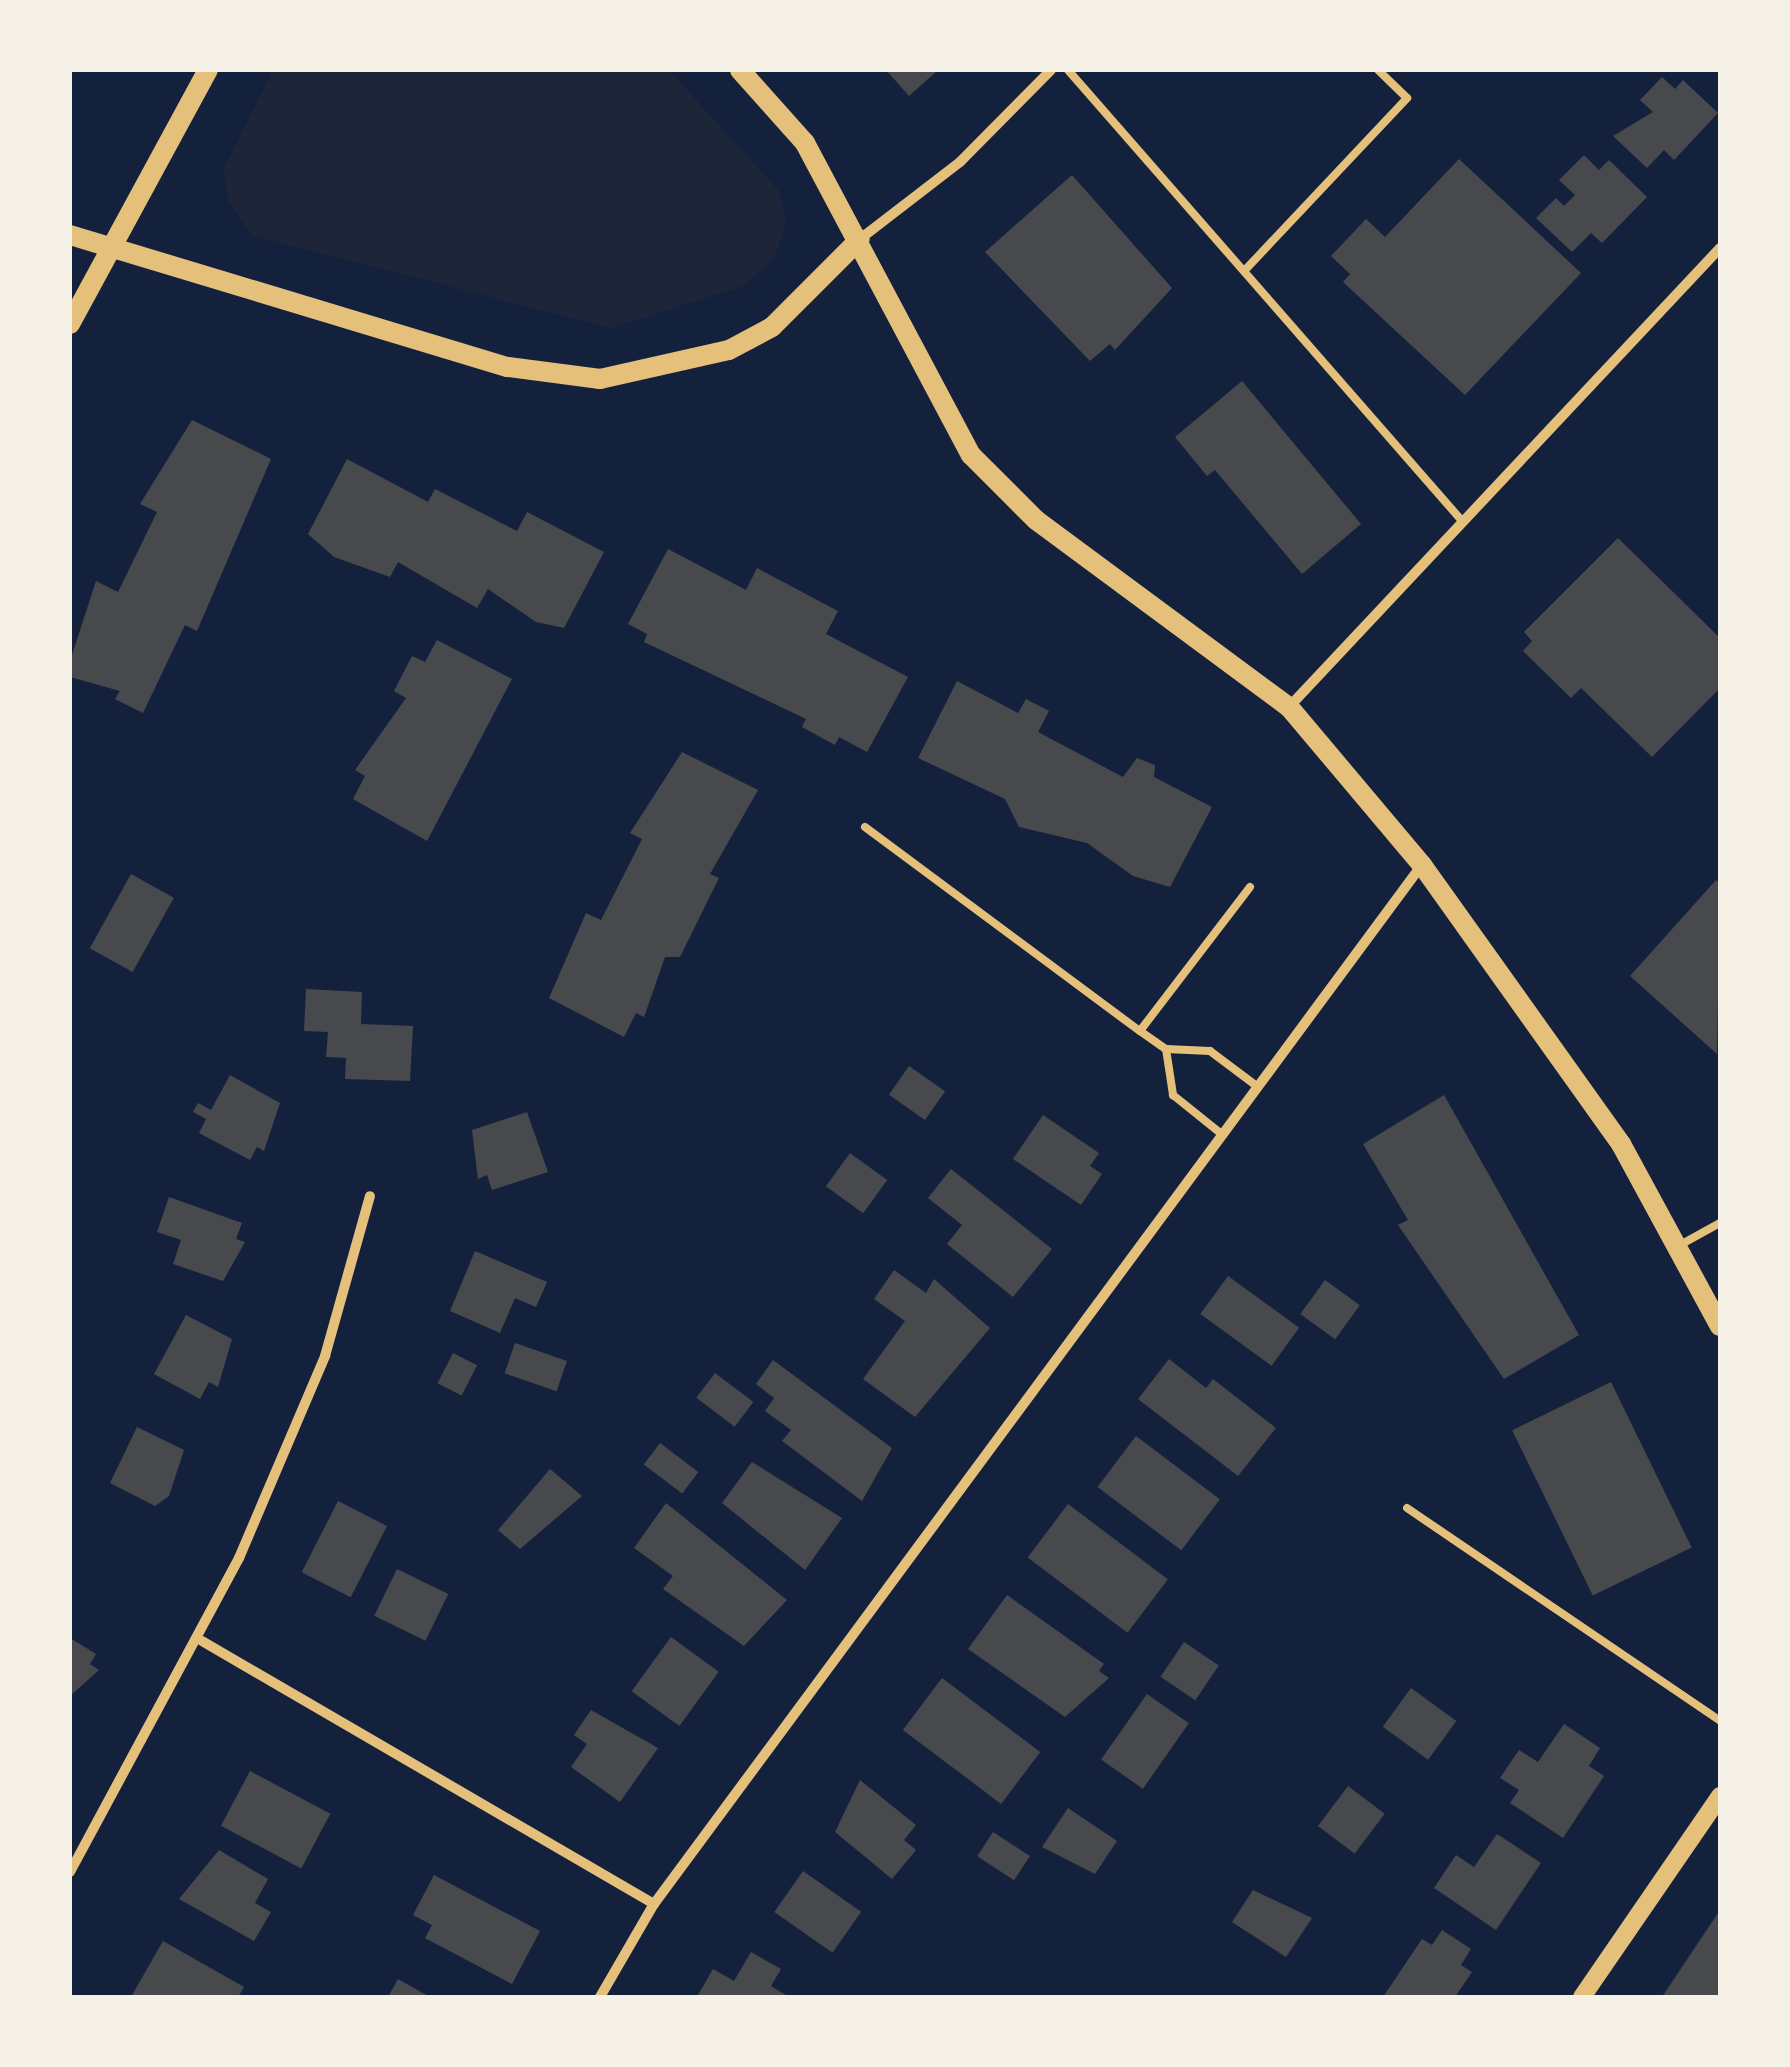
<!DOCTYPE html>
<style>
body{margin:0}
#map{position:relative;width:1790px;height:2067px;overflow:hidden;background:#14213d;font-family:Poppins,sans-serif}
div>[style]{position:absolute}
.green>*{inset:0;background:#1d2539}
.building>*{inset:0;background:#48494c;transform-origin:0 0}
.service>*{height:8px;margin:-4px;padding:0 4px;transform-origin:4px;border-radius:4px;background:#e5c07b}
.minor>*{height:10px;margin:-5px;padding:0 5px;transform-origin:5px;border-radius:5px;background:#e5c07b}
.tertiary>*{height:18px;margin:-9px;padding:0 9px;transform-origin:9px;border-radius:9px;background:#e5c07b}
.secondary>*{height:20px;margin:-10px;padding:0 10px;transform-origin:10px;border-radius:10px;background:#e5c07b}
span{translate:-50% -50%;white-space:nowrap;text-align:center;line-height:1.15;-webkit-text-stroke:9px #f6f1e7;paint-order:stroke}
.frame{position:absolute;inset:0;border:72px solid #f6f1e7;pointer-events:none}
</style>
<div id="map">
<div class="green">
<i style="clip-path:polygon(273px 70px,669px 70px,779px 191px,786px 222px,775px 258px,743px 286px,611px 328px,251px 235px,228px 201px,224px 169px)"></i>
</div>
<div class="building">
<i style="clip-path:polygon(886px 70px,938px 70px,909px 96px)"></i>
<i style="clip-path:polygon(1662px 77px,1675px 89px,1683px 80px,1718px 113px,1674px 160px,1664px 150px,1647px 168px,1613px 136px,1653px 112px,1640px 100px)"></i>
<i style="clip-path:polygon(1584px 155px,1599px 170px,1609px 160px,1647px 197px,1602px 243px,1591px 233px,1572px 252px,1536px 218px,1556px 198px,1564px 206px,1575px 195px,1559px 180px)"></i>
<i style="clip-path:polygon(1459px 159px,1581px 273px,1465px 395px,1343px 282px,1350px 274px,1331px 256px,1366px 219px,1385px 237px)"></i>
<i style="clip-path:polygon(1072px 175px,1172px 288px,1115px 350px,1110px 344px,1090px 361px,985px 252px)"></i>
<i style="clip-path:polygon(1242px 381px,1361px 524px,1302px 574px,1215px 470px,1207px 476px,1175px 437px)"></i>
<i style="clip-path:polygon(192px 420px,271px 459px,197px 631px,185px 625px,143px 713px,115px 699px,120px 691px,70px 677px,70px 661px,96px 581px,118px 592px,157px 512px,140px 504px)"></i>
<i style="clip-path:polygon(347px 459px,428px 502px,435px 489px,517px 531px,527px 512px,604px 552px,564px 628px,536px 622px,488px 589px,477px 608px,398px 562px,390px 577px,334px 557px,308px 534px)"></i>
<i style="clip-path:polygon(1618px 538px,1720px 638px,1720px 688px,1652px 757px,1581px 688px,1571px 698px,1523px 651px,1532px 641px,1524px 632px)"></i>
<i style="clip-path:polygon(668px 549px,746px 590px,757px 568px,838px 611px,826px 634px,908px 677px,867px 752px,839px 737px,835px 745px,802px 727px,806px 719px,644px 642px,647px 634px,628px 624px)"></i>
<i style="clip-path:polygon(437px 640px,512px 679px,427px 841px,353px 799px,365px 776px,355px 770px,406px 698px,394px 691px,412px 656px,425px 662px)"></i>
<i style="clip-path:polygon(957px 681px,1018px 713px,1026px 699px,1049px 711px,1038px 732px,1123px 777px,1137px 758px,1155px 765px,1154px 777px,1212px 807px,1170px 887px,1133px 876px,1087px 843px,1019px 827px,1005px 799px,918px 758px)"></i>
<i style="clip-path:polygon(682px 752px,758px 790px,710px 874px,719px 878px,680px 957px,665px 957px,644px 1017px,636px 1013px,624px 1037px,549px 998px,586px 913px,601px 920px,642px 839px,630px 833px)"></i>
<i style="left:131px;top:874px;width:49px;height:85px;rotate:29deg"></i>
<i style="clip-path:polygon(1716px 880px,1720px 884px,1717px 1054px,1630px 976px)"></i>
<i style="clip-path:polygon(306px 989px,362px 992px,361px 1024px,413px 1026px,410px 1081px,345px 1079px,346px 1058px,326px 1057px,328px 1032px,304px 1031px)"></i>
<i style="left:909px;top:1066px;width:44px;height:35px;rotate:35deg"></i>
<i style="clip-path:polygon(230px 1075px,280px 1103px,264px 1151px,257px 1147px,250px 1160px,199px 1133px,206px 1119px,193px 1112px,198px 1103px,211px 1110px)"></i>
<i style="clip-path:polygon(1444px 1095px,1579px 1335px,1504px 1379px,1398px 1225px,1408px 1220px,1363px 1144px)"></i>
<i style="clip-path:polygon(527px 1112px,548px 1172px,492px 1190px,487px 1175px,478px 1179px,472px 1130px)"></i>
<i style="clip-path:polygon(1043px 1115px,1099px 1153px,1090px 1166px,1102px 1174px,1081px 1205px,1013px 1159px)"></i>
<i style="left:850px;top:1153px;width:46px;height:41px;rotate:36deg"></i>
<i style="clip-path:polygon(951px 1169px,1052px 1249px,1013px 1297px,947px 1244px,962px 1225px,928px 1198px)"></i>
<i style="clip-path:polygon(169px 1197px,242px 1223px,236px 1239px,245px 1242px,223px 1281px,173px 1264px,181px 1240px,157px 1232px)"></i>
<i style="clip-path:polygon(475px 1251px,547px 1282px,536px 1307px,515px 1298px,500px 1333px,450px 1311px)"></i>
<i style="clip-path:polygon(894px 1270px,926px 1293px,934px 1279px,990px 1328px,915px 1417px,863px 1379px,905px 1321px,874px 1299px)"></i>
<i style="left:1228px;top:1276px;width:88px;height:47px;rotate:36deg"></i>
<i style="left:1325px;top:1280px;width:43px;height:42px;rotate:36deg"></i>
<i style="clip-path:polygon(186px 1315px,232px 1339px,218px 1387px,209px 1382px,200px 1399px,154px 1374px)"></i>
<i style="left:515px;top:1343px;width:55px;height:32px;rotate:19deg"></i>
<i style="left:453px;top:1353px;width:27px;height:34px;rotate:27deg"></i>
<i style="clip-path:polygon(1169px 1359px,1206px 1388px,1213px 1379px,1276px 1428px,1238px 1476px,1138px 1399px)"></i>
<i style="clip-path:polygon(773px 1360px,892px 1448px,862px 1501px,782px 1441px,791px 1430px,765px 1411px,774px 1398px,756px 1384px)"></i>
<i style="left:715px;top:1373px;width:48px;height:31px;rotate:37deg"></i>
<i style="left:1611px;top:1382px;width:184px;height:110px;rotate:64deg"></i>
<i style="clip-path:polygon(137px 1427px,184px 1450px,169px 1496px,155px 1506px,110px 1483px)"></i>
<i style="left:1136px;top:1436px;width:105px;height:64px;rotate:37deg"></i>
<i style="left:660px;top:1443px;width:48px;height:27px;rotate:37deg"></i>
<i style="clip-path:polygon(752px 1462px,842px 1518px,805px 1570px,722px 1503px)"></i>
<i style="clip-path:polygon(550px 1469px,582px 1496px,520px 1549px,498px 1530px)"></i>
<i style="left:338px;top:1501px;width:55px;height:80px;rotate:27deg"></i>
<i style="clip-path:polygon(666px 1503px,787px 1600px,744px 1646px,663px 1589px,673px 1576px,634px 1548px)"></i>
<i style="left:1068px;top:1504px;width:125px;height:67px;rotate:37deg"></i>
<i style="left:397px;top:1569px;width:57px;height:52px;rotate:26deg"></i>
<i style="clip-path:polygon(1007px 1595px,1104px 1664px,1099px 1671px,1109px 1678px,1065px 1717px,968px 1649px)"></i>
<i style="left:671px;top:1637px;width:59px;height:67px;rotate:36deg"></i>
<i style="clip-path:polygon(70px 1638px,96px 1654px,90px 1664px,99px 1670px,70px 1696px)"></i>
<i style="left:1184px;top:1642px;width:42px;height:42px;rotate:34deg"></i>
<i style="left:942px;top:1678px;width:123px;height:65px;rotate:37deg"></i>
<i style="left:1411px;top:1688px;width:56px;height:48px;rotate:36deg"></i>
<i style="left:1147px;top:1694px;width:51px;height:80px;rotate:35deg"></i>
<i style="clip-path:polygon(591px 1710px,658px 1748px,620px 1802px,571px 1767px,587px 1744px,574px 1735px)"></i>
<i style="clip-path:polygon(1564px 1724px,1600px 1748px,1589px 1766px,1604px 1776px,1563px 1838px,1510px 1803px,1519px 1790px,1500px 1778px,1519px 1750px,1538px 1762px)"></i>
<i style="left:250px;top:1771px;width:91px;height:62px;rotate:28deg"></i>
<i style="clip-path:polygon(860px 1780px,916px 1825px,904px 1840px,916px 1850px,892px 1879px,835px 1832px)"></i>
<i style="left:1348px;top:1786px;width:46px;height:50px;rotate:37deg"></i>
<i style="clip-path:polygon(1068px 1808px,1117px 1841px,1095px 1874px,1042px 1847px)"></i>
<i style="left:993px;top:1832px;width:44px;height:29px;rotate:33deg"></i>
<i style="clip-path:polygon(1497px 1834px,1541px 1863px,1496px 1930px,1434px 1888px,1456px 1855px,1474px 1867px)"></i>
<i style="clip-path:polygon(219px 1850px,268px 1879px,255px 1903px,271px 1912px,254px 1941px,179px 1899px)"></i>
<i style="left:803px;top:1871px;width:71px;height:50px;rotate:35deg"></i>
<i style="clip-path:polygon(434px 1875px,540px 1931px,512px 1984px,425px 1938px,432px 1925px,413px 1915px)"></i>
<i style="clip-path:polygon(1253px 1890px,1312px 1918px,1286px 1957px,1232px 1922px)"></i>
<i style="clip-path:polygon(1720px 1910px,1720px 1997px,1662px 1997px)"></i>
<i style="clip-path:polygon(1442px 1930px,1471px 1949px,1461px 1965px,1472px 1972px,1455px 1997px,1383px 1997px,1422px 1939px,1432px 1945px)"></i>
<i style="clip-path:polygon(163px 1941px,244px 1987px,238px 1997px,131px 1997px)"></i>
<i style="clip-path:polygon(751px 1952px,781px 1969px,771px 1986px,789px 1997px,698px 1995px,713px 1969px,734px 1981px)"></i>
<i style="clip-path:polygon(398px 1979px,430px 1997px,388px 1997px)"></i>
</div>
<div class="service">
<i style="left:1068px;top:70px;width:600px;rotate:48.85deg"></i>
<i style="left:1246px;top:269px;width:235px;rotate:-46.7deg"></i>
<i style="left:1407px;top:98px;width:40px;rotate:-136deg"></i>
<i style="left:865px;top:827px;width:342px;rotate:36.6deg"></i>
<i style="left:1250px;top:887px;width:181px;rotate:127.4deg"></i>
<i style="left:1140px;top:1031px;width:32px;rotate:35deg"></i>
<i style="left:1166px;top:1049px;width:44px;rotate:2.6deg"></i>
<i style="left:1210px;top:1051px;width:60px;rotate:36.9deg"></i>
<i style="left:1166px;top:1049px;width:47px;rotate:81.3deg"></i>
<i style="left:1173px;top:1095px;width:64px;rotate:38.7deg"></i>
<i style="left:1680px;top:1245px;width:46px;rotate:-28.8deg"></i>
<i style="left:1407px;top:1508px;width:379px;rotate:34.2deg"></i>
</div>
<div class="minor">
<i style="left:860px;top:239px;width:126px;rotate:-37.6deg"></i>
<i style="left:960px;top:162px;width:129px;rotate:-45.3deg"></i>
<i style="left:1289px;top:707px;width:630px;rotate:-46.8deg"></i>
<i style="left:202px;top:1641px;width:523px;rotate:30.19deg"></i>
<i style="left:70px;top:1872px;width:357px;rotate:-61.7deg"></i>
<i style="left:239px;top:1558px;width:220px;rotate:-66.9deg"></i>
<i style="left:325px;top:1356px;width:166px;rotate:-74.3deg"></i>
<i style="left:600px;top:1997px;width:108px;rotate:-59.9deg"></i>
<i style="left:654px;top:1904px;width:1291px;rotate:-53.54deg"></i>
</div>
<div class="tertiary">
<i style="left:1582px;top:1997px;width:244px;rotate:-55.5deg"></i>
</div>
<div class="secondary">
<i style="left:740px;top:70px;width:98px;rotate:48.3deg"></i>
<i style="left:805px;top:143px;width:353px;rotate:62deg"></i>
<i style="left:971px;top:455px;width:92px;rotate:45deg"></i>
<i style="left:1036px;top:520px;width:315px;rotate:36.5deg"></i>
<i style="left:1289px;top:707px;width:207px;rotate:49.9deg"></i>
<i style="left:1422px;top:865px;width:343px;rotate:54.5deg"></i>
<i style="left:1621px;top:1144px;width:207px;rotate:61.5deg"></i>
<i style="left:70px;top:235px;width:457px;rotate:16.8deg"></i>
<i style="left:508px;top:367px;width:93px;rotate:7.4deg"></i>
<i style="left:600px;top:379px;width:132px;rotate:-12.7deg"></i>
<i style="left:729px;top:350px;width:49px;rotate:-28.1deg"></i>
<i style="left:772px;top:327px;width:124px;rotate:-45deg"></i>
<i style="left:70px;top:324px;width:289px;rotate:-61.5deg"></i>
</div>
<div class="frame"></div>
</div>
